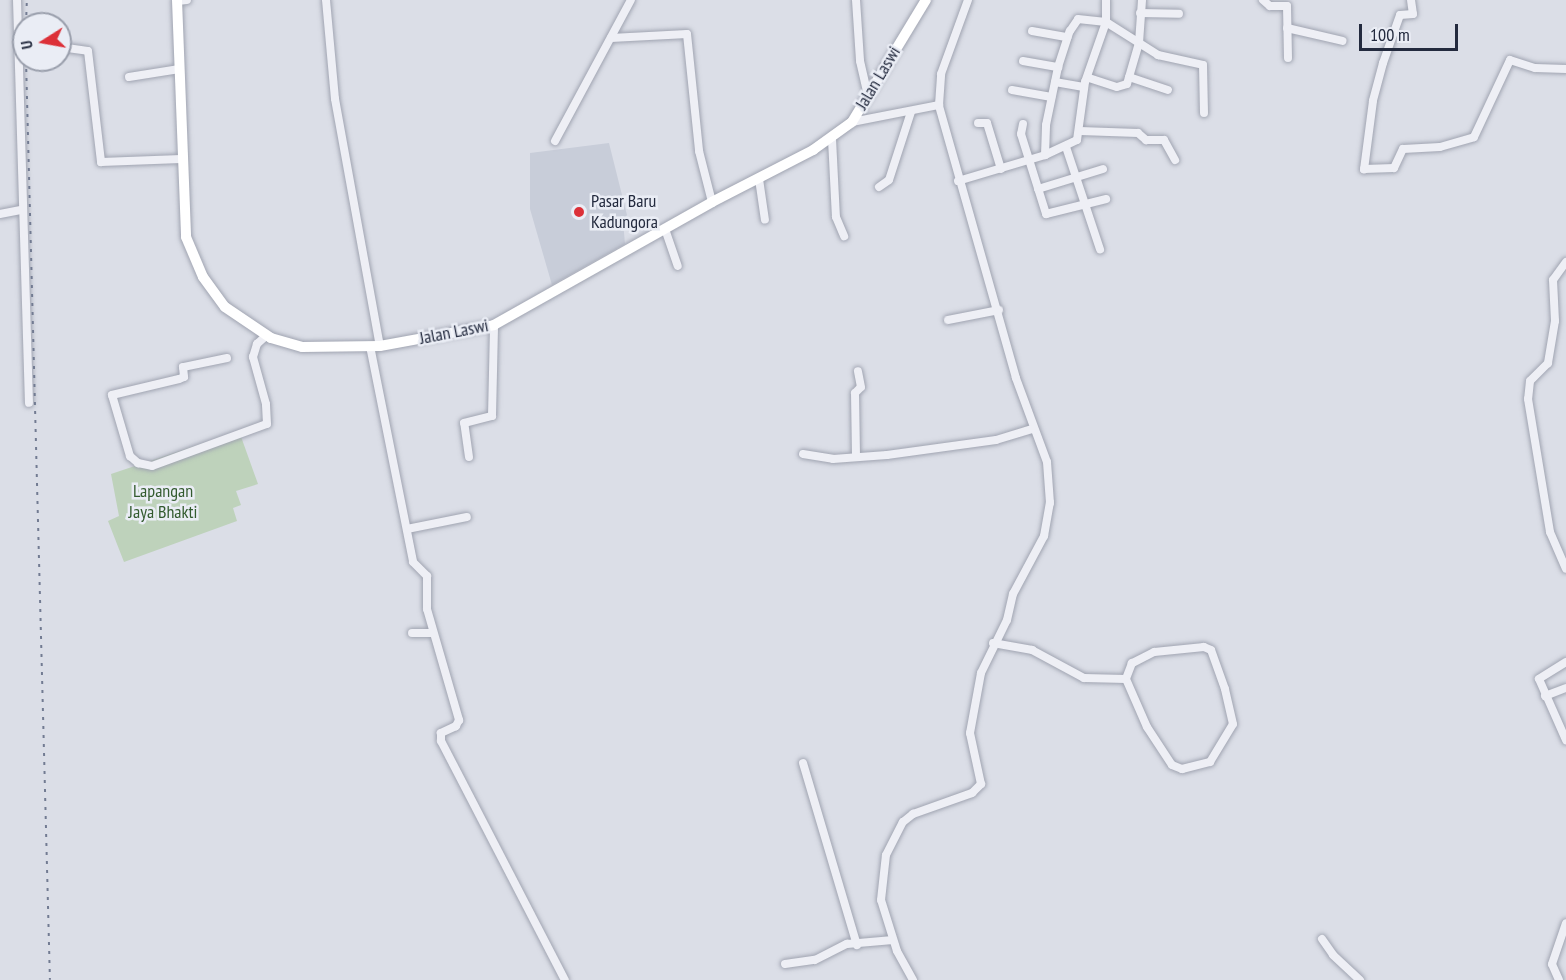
<!DOCTYPE html>
<style>
body{margin:0}
#map{position:relative;width:1566px;height:980px;overflow:hidden;background:#dbdee7;font-family:"PT Sans Narrow",sans-serif}
div>[style]{position:absolute}
.built>*{inset:0;background:#c8cdd9}
.green>*{inset:0;background:#bed2bb}
.roads{filter:drop-shadow(0 0 2px #a0a4b1) drop-shadow(0 0 2px #a0a4b1)}
.street>*{height:8px;margin:-4px;padding:0 4px;transform-origin:4px;border-radius:4px;background:#eeeff5}
.secondary>*{height:10px;margin:-5px;padding:0 5px;transform-origin:5px;border-radius:5px;background:#fff}
.rail>*{height:2px;margin-top:-1px;transform-origin:0;background:repeating-linear-gradient(90deg,#727b92 0 3px,transparent 0 9px)}
.dots>*{width:16px;height:16px;translate:-50% -50%;box-sizing:border-box;border:3px solid #eaedf5;border-radius:50%}
span{translate:-50% -50%;white-space:nowrap;text-align:center;line-height:1.15;-webkit-text-stroke:5px #eaedf5;paint-order:stroke}
.street-label{font-size:18px;color:#232a3e}
.poi-label{font-size:18px;color:#232a3e}
.left{translate:0 -50%;text-align:left}
.park-label{font-size:18px;color:#335b2f}
.north{position:absolute;left:12px;top:12px;width:60px;height:60px;box-sizing:border-box;background:#eaedf5;border:2px solid #9a9fac;border-radius:50%;rotate:259deg;font-size:16px;font-weight:700;line-height:24px;text-align:center;color:#232a3e}
.north::after{content:'';display:block;margin:auto;width:21px;height:27px;background:#dc3038;clip-path:polygon(50% 0,100% 100%,50% 72%,0 100%)}
.scale{position:absolute;left:1359px;top:24px;width:99px;height:27px;box-sizing:border-box;border:3px solid #232a3e;border-top:0;padding-left:8px;font-size:18px;line-height:21px;white-space:nowrap;color:#232a3e;-webkit-text-stroke:4px #eaedf5;paint-order:stroke}
</style>
<div id="map">
<div class="built">
<i style="clip-path:polygon(609px 143px,627px 215px,623px 221px,625px 244px,552px 285px,530px 209px,530px 153px)"></i>
</div>
<div class="green">
<i style="clip-path:polygon(239px 431px,258px 484px,236px 491px,241px 505px,233px 508px,237px 521px,124px 562px,108px 521px,119px 516px,111px 474px)"></i>
</div>
<div class="roads">
<div class="street">
<i style="left:17px;top:0;width:403px;rotate:88.3deg"></i>
<i style="left:326px;top:0;width:99px;rotate:84.8deg"></i>
<i style="left:335px;top:99px;width:251px;rotate:79.7deg"></i>
<i style="left:856px;top:0;width:61px;rotate:86.2deg"></i>
<i style="left:860px;top:61px;width:35px;rotate:77deg"></i>
<i style="left:1263px;top:0;width:9px;rotate:41deg"></i>
<i style="left:1270px;top:6px;width:17px"></i>
<i style="left:1287px;top:6px;width:52px;rotate:88.9deg"></i>
<i style="left:1411px;top:0;width:14px;rotate:82deg"></i>
<i style="left:1413px;top:14px;width:13px;rotate:176deg"></i>
<i style="left:1400px;top:15px;width:51px;rotate:109.5deg"></i>
<i style="left:1383px;top:63px;width:39px;rotate:105deg"></i>
<i style="left:1373px;top:101px;width:69px;rotate:97.5deg"></i>
<i style="left:1364px;top:169px;width:30px;rotate:-2deg"></i>
<i style="left:1394px;top:168px;width:21px;rotate:-65deg"></i>
<i style="left:1403px;top:149px;width:37px;rotate:-3deg"></i>
<i style="left:1440px;top:147px;width:35px;rotate:-16deg"></i>
<i style="left:1474px;top:137px;width:85px;rotate:-64.9deg"></i>
<i style="left:1510px;top:60px;width:26px;rotate:18deg"></i>
<i style="left:1535px;top:68px;width:31px;rotate:2deg"></i>
<i style="left:177px;top:1px;width:10px;rotate:-6deg"></i>
<i style="left:1140px;top:13px;width:39px;rotate:1deg"></i>
<i style="left:1287px;top:28px;width:57px;rotate:13.1deg"></i>
<i style="left:1032px;top:31px;width:36px;rotate:10deg"></i>
<i style="left:611px;top:38px;width:76px;rotate:-3deg"></i>
<i style="left:687px;top:34px;width:118px;rotate:84.1deg"></i>
<i style="left:699px;top:151px;width:53px;rotate:75.7deg"></i>
<i style="left:60px;top:47px;width:28px;rotate:8deg"></i>
<i style="left:88px;top:51px;width:112px;rotate:83.3deg"></i>
<i style="left:101px;top:162px;width:80px;rotate:-2.1deg"></i>
<i style="left:1023px;top:61px;width:36px;rotate:10deg"></i>
<i style="left:129px;top:77px;width:51px;rotate:-9.1deg"></i>
<i style="left:1129px;top:77px;width:41px;rotate:18.4deg"></i>
<i style="left:1089px;top:78px;width:29px;rotate:18deg"></i>
<i style="left:1117px;top:87px;width:10px;rotate:-17deg"></i>
<i style="left:1127px;top:84px;width:43px;rotate:-73.7deg"></i>
<i style="left:1139px;top:43px;width:43px;rotate:-86deg"></i>
<i style="left:1055px;top:82px;width:29px;rotate:10deg"></i>
<i style="left:1012px;top:90px;width:40px;rotate:10deg"></i>
<i style="left:852px;top:122px;width:89px;rotate:-11.1deg"></i>
<i style="left:978px;top:123px;width:9px"></i>
<i style="left:987px;top:123px;width:48px;rotate:73.1deg"></i>
<i style="left:1023px;top:124px;width:10px;rotate:101deg"></i>
<i style="left:1021px;top:134px;width:84px;rotate:72.6deg"></i>
<i style="left:1046px;top:214px;width:62px;rotate:-14deg"></i>
<i style="left:1080px;top:131px;width:58px;rotate:2deg"></i>
<i style="left:1138px;top:133px;width:11px;rotate:41deg"></i>
<i style="left:1146px;top:140px;width:18px"></i>
<i style="left:1164px;top:140px;width:23px;rotate:61deg"></i>
<i style="left:832px;top:139px;width:78px;rotate:87.1deg"></i>
<i style="left:836px;top:217px;width:21px;rotate:67deg"></i>
<i style="left:555px;top:141px;width:160px;rotate:-61.7deg"></i>
<i style="left:1066px;top:147px;width:108px;rotate:71.6deg"></i>
<i style="left:1045px;top:155px;width:30px;rotate:-88deg"></i>
<i style="left:1046px;top:125px;width:59px;rotate:-78.3deg"></i>
<i style="left:1058px;top:67px;width:38px;rotate:-72deg"></i>
<i style="left:1070px;top:31px;width:14px;rotate:-56deg"></i>
<i style="left:1078px;top:19px;width:28px;rotate:6deg"></i>
<i style="left:1106px;top:22px;width:62px;rotate:32.4deg"></i>
<i style="left:1158px;top:55px;width:46px;rotate:12.5deg"></i>
<i style="left:1203px;top:65px;width:48px;rotate:88.8deg"></i>
<i style="left:759px;top:179px;width:41px;rotate:81.7deg"></i>
<i style="left:958px;top:181px;width:91px;rotate:-16.6deg"></i>
<i style="left:1045px;top:155px;width:35px;rotate:-25deg"></i>
<i style="left:1077px;top:140px;width:59px;rotate:-82.1deg"></i>
<i style="left:1085px;top:82px;width:64px;rotate:-70.7deg"></i>
<i style="left:1106px;top:22px;width:22px;rotate:-90deg"></i>
<i style="left:879px;top:187px;width:12px;rotate:-35deg"></i>
<i style="left:889px;top:180px;width:71px;rotate:-72.1deg"></i>
<i style="left:1038px;top:189px;width:68px;rotate:-17.1deg"></i>
<i style="left:0;top:214px;width:21px;rotate:-11deg"></i>
<i style="left:665px;top:229px;width:39px;rotate:71deg"></i>
<i style="left:1566px;top:262px;width:22px;rotate:126deg"></i>
<i style="left:1553px;top:280px;width:41px;rotate:87.2deg"></i>
<i style="left:1555px;top:321px;width:43px;rotate:99.5deg"></i>
<i style="left:1548px;top:363px;width:25px;rotate:135deg"></i>
<i style="left:1530px;top:381px;width:18px;rotate:96deg"></i>
<i style="left:1528px;top:399px;width:135px;rotate:80.6deg"></i>
<i style="left:1550px;top:532px;width:40px;rotate:66.6deg"></i>
<i style="left:948px;top:320px;width:52px;rotate:-11.1deg"></i>
<i style="left:370px;top:346px;width:220px;rotate:78.7deg"></i>
<i style="left:413px;top:562px;width:20px;rotate:45deg"></i>
<i style="left:427px;top:576px;width:33px;rotate:90deg"></i>
<i style="left:427px;top:609px;width:116px;rotate:73.9deg"></i>
<i style="left:459px;top:720px;width:7px;rotate:117deg"></i>
<i style="left:456px;top:726px;width:17px;rotate:155deg"></i>
<i style="left:441px;top:733px;width:8px;rotate:90deg"></i>
<i style="left:441px;top:741px;width:269px;rotate:62.6deg"></i>
<i style="left:227px;top:358px;width:45px;rotate:168.4deg"></i>
<i style="left:183px;top:367px;width:10px;rotate:84deg"></i>
<i style="left:184px;top:377px;width:5px;rotate:158deg"></i>
<i style="left:179px;top:379px;width:69px;rotate:166.6deg"></i>
<i style="left:112px;top:395px;width:64px;rotate:73.6deg"></i>
<i style="left:130px;top:456px;width:11px;rotate:41deg"></i>
<i style="left:138px;top:463px;width:14px;rotate:12deg"></i>
<i style="left:152px;top:466px;width:122px;rotate:-20.1deg"></i>
<i style="left:267px;top:424px;width:20px;rotate:-93deg"></i>
<i style="left:266px;top:404px;width:49px;rotate:-105.5deg"></i>
<i style="left:253px;top:357px;width:14px;rotate:-73deg"></i>
<i style="left:257px;top:344px;width:13px;rotate:-42deg"></i>
<i style="left:803px;top:454px;width:30px;rotate:9deg"></i>
<i style="left:833px;top:459px;width:54px;rotate:-4.2deg"></i>
<i style="left:887px;top:455px;width:110px;rotate:-7.8deg"></i>
<i style="left:996px;top:440px;width:39px;rotate:-17deg"></i>
<i style="left:856px;top:456px;width:63px;rotate:-90.9deg"></i>
<i style="left:855px;top:393px;width:8px;rotate:-45deg"></i>
<i style="left:861px;top:387px;width:16px;rotate:-101deg"></i>
<i style="left:469px;top:457px;width:34px;rotate:-98deg"></i>
<i style="left:464px;top:423px;width:29px;rotate:-14deg"></i>
<i style="left:492px;top:416px;width:91px;rotate:-88.7deg"></i>
<i style="left:407px;top:529px;width:61px;rotate:-11.3deg"></i>
<i style="left:412px;top:633px;width:21px"></i>
<i style="left:993px;top:643px;width:40px;rotate:10deg"></i>
<i style="left:1032px;top:650px;width:59px;rotate:28.3deg"></i>
<i style="left:1084px;top:678px;width:42px;rotate:1.4deg"></i>
<i style="left:1126px;top:679px;width:52px;rotate:66.4deg"></i>
<i style="left:1147px;top:727px;width:45px;rotate:56.7deg"></i>
<i style="left:1172px;top:765px;width:11px;rotate:22deg"></i>
<i style="left:1182px;top:769px;width:29px;rotate:-14deg"></i>
<i style="left:1210px;top:762px;width:44px;rotate:-58.8deg"></i>
<i style="left:1233px;top:724px;width:36px;rotate:-103deg"></i>
<i style="left:1225px;top:689px;width:41px;rotate:-109.7deg"></i>
<i style="left:1211px;top:650px;width:8px;rotate:-157deg"></i>
<i style="left:1204px;top:647px;width:50px;rotate:174.3deg"></i>
<i style="left:1154px;top:652px;width:25px;rotate:153deg"></i>
<i style="left:1132px;top:663px;width:17px;rotate:111deg"></i>
<i style="left:1566px;top:662px;width:32px;rotate:148deg"></i>
<i style="left:1539px;top:679px;width:67px;rotate:66.1deg"></i>
<i style="left:1545px;top:696px;width:22px;rotate:-21deg"></i>
<i style="left:803px;top:763px;width:190px;rotate:73.5deg"></i>
<i style="left:1322px;top:939px;width:19px;rotate:55deg"></i>
<i style="left:1333px;top:955px;width:37px;rotate:43deg"></i>
<i style="left:785px;top:964px;width:30px;rotate:-8deg"></i>
<i style="left:815px;top:960px;width:36px;rotate:-27deg"></i>
<i style="left:847px;top:944px;width:46px;rotate:-5deg"></i>
<i style="left:913px;top:980px;width:33px;rotate:-119deg"></i>
<i style="left:897px;top:951px;width:53px;rotate:-107.4deg"></i>
<i style="left:881px;top:900px;width:45px;rotate:-83.7deg"></i>
<i style="left:886px;top:855px;width:37px;rotate:-63deg"></i>
<i style="left:903px;top:822px;width:13px;rotate:-39deg"></i>
<i style="left:913px;top:814px;width:63px;rotate:-19.6deg"></i>
<i style="left:972px;top:793px;width:13px;rotate:-45deg"></i>
<i style="left:981px;top:784px;width:52px;rotate:-102.2deg"></i>
<i style="left:970px;top:733px;width:61px;rotate:-79.6deg"></i>
<i style="left:981px;top:673px;width:59px;rotate:-63.9deg"></i>
<i style="left:1007px;top:620px;width:27px;rotate:-77deg"></i>
<i style="left:1013px;top:594px;width:66px;rotate:-61.9deg"></i>
<i style="left:1044px;top:536px;width:34px;rotate:-80deg"></i>
<i style="left:1050px;top:503px;width:41px;rotate:-94.2deg"></i>
<i style="left:1047px;top:462px;width:90px;rotate:-110.3deg"></i>
<i style="left:1016px;top:378px;width:284px;rotate:-105.8deg"></i>
<i style="left:939px;top:105px;width:31px;rotate:-86deg"></i>
<i style="left:941px;top:74px;width:79px;rotate:-70deg"></i>
<i style="left:1559px;top:980px;width:17px;rotate:-114deg"></i>
<i style="left:1552px;top:964px;width:43px;rotate:-71.1deg"></i>
</div>
<div class="secondary">
<i style="left:177px;top:0;width:237px;rotate:87.8deg"></i>
<i style="left:186px;top:237px;width:43px;rotate:67deg"></i>
<i style="left:203px;top:277px;width:37px;rotate:54deg"></i>
<i style="left:225px;top:307px;width:55px;rotate:34deg"></i>
<i style="left:271px;top:338px;width:32px;rotate:16deg"></i>
<i style="left:302px;top:347px;width:78px;rotate:-0.7deg"></i>
<i style="left:380px;top:346px;width:116px;rotate:-10.4deg"></i>
<i style="left:494px;top:325px;width:250px;rotate:-29.4deg"></i>
<i style="left:712px;top:202px;width:114px;rotate:-27.2deg"></i>
<i style="left:813px;top:150px;width:48px;rotate:-35.7deg"></i>
<i style="left:852px;top:122px;width:143px;rotate:-58.8deg"></i>
</div>
</div>
<div class="rail">
<i style="left:26px;top:24px;width:24px;rotate:-88deg"></i>
<i style="left:26px;top:60px;width:920px;rotate:88.51deg"></i>
</div>
<div class="dots">
<i style="left:579px;top:212px;background:#dc3038"></i>
</div>
<div class="street-label">
<span style="left:878px;top:78px;rotate:-59deg">Jalan Laswi</span>
<span style="left:454px;top:332px;rotate:-11deg">Jalan Laswi</span>
</div>
<div class="poi-label">
<span class="left" style="left:591px;top:212px">Pasar Baru<br>Kadungora</span>
</div>
<div class="park-label">
<span style="left:163px;top:502px">Lapangan<br>Jaya Bhakti</span>
</div>
<div class="north">U</div>
<div class="scale">100 m</div>
</div>
